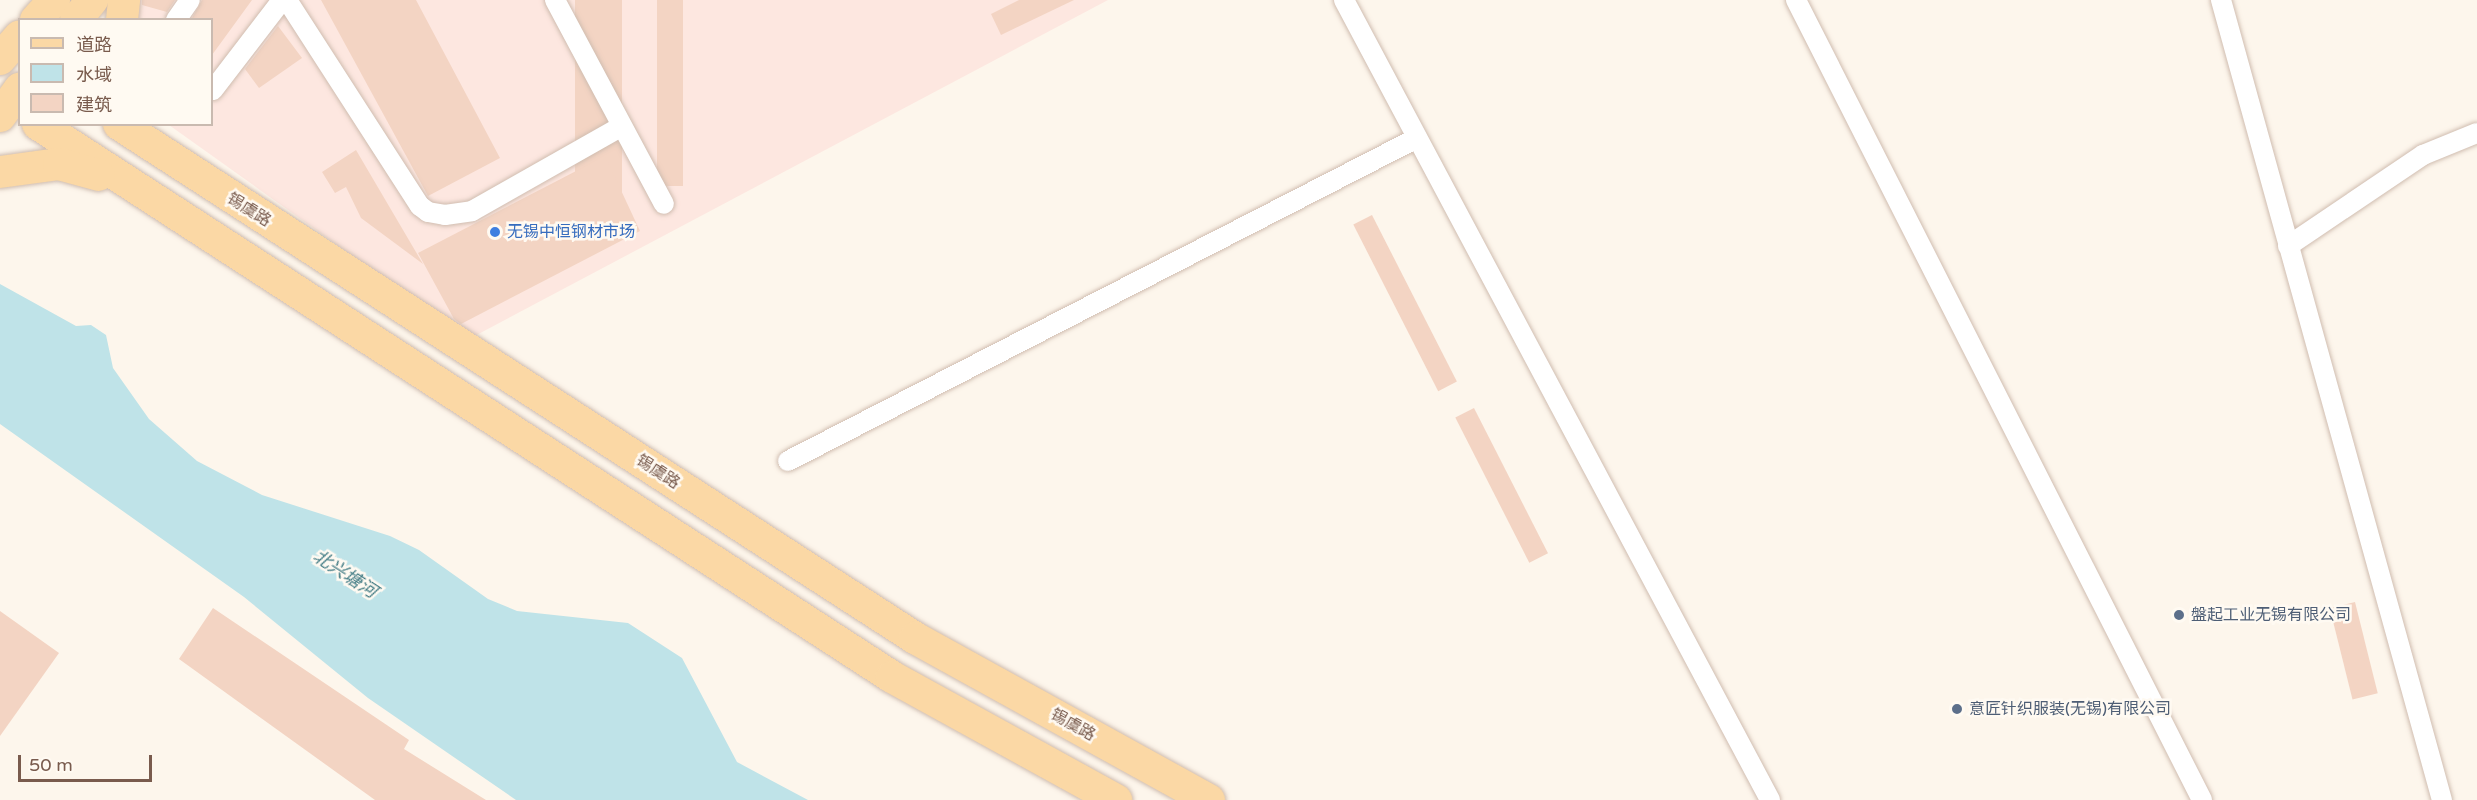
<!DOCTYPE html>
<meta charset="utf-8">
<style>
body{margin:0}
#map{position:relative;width:2477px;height:800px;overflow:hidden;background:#fdf6ec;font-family:"Varela Round","Noto Sans SC",sans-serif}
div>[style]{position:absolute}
.commercial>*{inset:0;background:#fde7e0}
.water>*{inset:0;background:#bfe3e8}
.building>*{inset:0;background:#f3d4c3;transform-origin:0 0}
.roads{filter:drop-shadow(0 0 2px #d0bdb0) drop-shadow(0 0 2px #d0bdb0)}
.street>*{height:20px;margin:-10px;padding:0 10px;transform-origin:10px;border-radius:10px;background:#fff}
.primary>*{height:32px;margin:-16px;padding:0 16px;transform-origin:16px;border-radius:16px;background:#fbd8a5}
.dots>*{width:16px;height:16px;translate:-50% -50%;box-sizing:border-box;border:3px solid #fffaf2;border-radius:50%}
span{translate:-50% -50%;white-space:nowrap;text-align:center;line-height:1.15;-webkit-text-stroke:5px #fffaf2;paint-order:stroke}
.street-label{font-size:16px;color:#795b4d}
.shop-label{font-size:16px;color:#366cbe}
.left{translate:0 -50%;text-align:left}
.service-label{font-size:16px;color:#4e5e75}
.water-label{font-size:18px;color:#437c85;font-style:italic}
.legend{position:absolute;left:18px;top:18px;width:195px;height:108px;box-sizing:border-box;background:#fffaf2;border:2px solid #c9bab0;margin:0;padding:8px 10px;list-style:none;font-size:18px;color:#795b4d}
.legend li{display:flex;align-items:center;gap:12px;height:30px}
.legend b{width:30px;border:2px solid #c9bab0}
.scale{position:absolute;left:18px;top:755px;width:134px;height:27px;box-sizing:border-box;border:3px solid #795b4d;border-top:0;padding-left:8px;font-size:18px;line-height:21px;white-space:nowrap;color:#795b4d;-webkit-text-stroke:4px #fffaf2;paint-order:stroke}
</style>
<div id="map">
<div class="commercial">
<i style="clip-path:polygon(138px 0,1108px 0,469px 339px,169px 125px,212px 124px,212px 20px,132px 20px)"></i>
</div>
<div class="water">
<i style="clip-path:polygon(0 284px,76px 326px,91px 325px,106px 335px,113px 368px,149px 419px,197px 461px,262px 495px,390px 536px,419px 550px,488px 599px,517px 611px,628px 623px,682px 658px,737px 762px,808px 800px,516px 800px,368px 698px,244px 597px,0 424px)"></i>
</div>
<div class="building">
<i style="clip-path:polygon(142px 0,175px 0,167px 12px,142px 5px)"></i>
<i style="clip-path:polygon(202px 0,252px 0,212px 55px,212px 20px,191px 20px)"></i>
<i style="clip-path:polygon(321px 0,416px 0,500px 158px,428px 196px)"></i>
<i style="left:575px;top:0;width:47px;height:214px"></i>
<i style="left:657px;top:0;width:26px;height:186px"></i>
<i style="clip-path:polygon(1019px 0,1074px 0,1001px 35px,991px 14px)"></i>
<i style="clip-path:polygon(278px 26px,302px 58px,259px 88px,245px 69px)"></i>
<i style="clip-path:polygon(356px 150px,423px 264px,361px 218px,346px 187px,335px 193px,322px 172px)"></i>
<i style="clip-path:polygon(605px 156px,640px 231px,461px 324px,454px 319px,418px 253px)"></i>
<i style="left:1372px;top:215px;width:187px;height:21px;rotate:63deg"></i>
<i style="left:1474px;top:408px;width:163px;height:21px;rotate:63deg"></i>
<i style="left:2355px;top:602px;width:94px;height:26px;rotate:76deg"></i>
<i style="clip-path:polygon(213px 608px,409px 740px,404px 749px,486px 800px,375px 800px,179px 659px)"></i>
<i style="clip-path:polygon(0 611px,59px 653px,0 736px)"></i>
</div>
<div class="roads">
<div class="street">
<i style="left:287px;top:0;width:245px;rotate:57.2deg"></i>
<i style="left:420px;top:206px;width:10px;rotate:37deg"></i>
<i style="left:428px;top:212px;width:17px;rotate:10deg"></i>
<i style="left:445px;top:215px;width:27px;rotate:-8deg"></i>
<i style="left:472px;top:211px;width:172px;rotate:-29.5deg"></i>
<i style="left:555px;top:0;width:231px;rotate:61.9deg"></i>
<i style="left:1344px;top:0;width:906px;rotate:61.96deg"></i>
<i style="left:1796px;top:0;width:897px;rotate:63.09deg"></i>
<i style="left:2221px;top:0;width:830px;rotate:74.56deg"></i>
<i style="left:176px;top:20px;width:24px;rotate:-55deg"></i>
<i style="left:213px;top:90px;width:113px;rotate:-52.5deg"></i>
<i style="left:2288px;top:246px;width:163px;rotate:-34deg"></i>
<i style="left:2423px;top:155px;width:58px;rotate:-22.2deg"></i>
<i style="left:788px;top:461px;width:707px;rotate:-27.18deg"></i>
</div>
<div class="primary">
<i style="left:36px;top:20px;width:27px;rotate:-48deg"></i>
<i style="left:76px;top:20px;width:26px;rotate:-51deg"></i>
<i style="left:122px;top:20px;width:20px;rotate:-84deg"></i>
<i style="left:0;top:59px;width:30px;rotate:-49deg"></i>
<i style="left:0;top:116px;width:34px;rotate:-54deg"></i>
<i style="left:38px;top:124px;width:1017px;rotate:32.92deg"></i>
<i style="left:892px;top:677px;width:256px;rotate:28.8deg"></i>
<i style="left:119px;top:124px;width:948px;rotate:32.85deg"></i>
<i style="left:915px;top:638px;width:336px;rotate:28.9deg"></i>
<i style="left:0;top:172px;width:60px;rotate:-7.7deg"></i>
<i style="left:59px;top:164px;width:41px;rotate:15.4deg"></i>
</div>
</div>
<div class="dots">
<i style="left:495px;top:232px;background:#3f7fe0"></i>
<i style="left:2179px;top:615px;background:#5c6f8a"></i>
<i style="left:1957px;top:709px;background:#5c6f8a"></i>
</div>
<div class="street-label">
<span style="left:249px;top:210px;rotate:32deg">锡虞路</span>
<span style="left:658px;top:472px;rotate:33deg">锡虞路</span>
<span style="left:1073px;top:725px;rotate:29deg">锡虞路</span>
</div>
<div class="shop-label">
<span class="left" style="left:507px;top:232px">无锡中恒钢材市场</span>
</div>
<div class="service-label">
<span class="left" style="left:2191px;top:615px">盤起工业无锡有限公司</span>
<span class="left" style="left:1969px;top:709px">意匠针织服装(无锡)有限公司</span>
</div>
<div class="water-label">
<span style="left:345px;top:574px;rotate:33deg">北兴塘河</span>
</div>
<ul class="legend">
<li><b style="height:8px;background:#fbd8a5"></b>道路</li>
<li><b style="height:16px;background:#bfe3e8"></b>水域</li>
<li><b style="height:16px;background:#f3d4c3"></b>建筑</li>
</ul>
<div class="scale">50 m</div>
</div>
